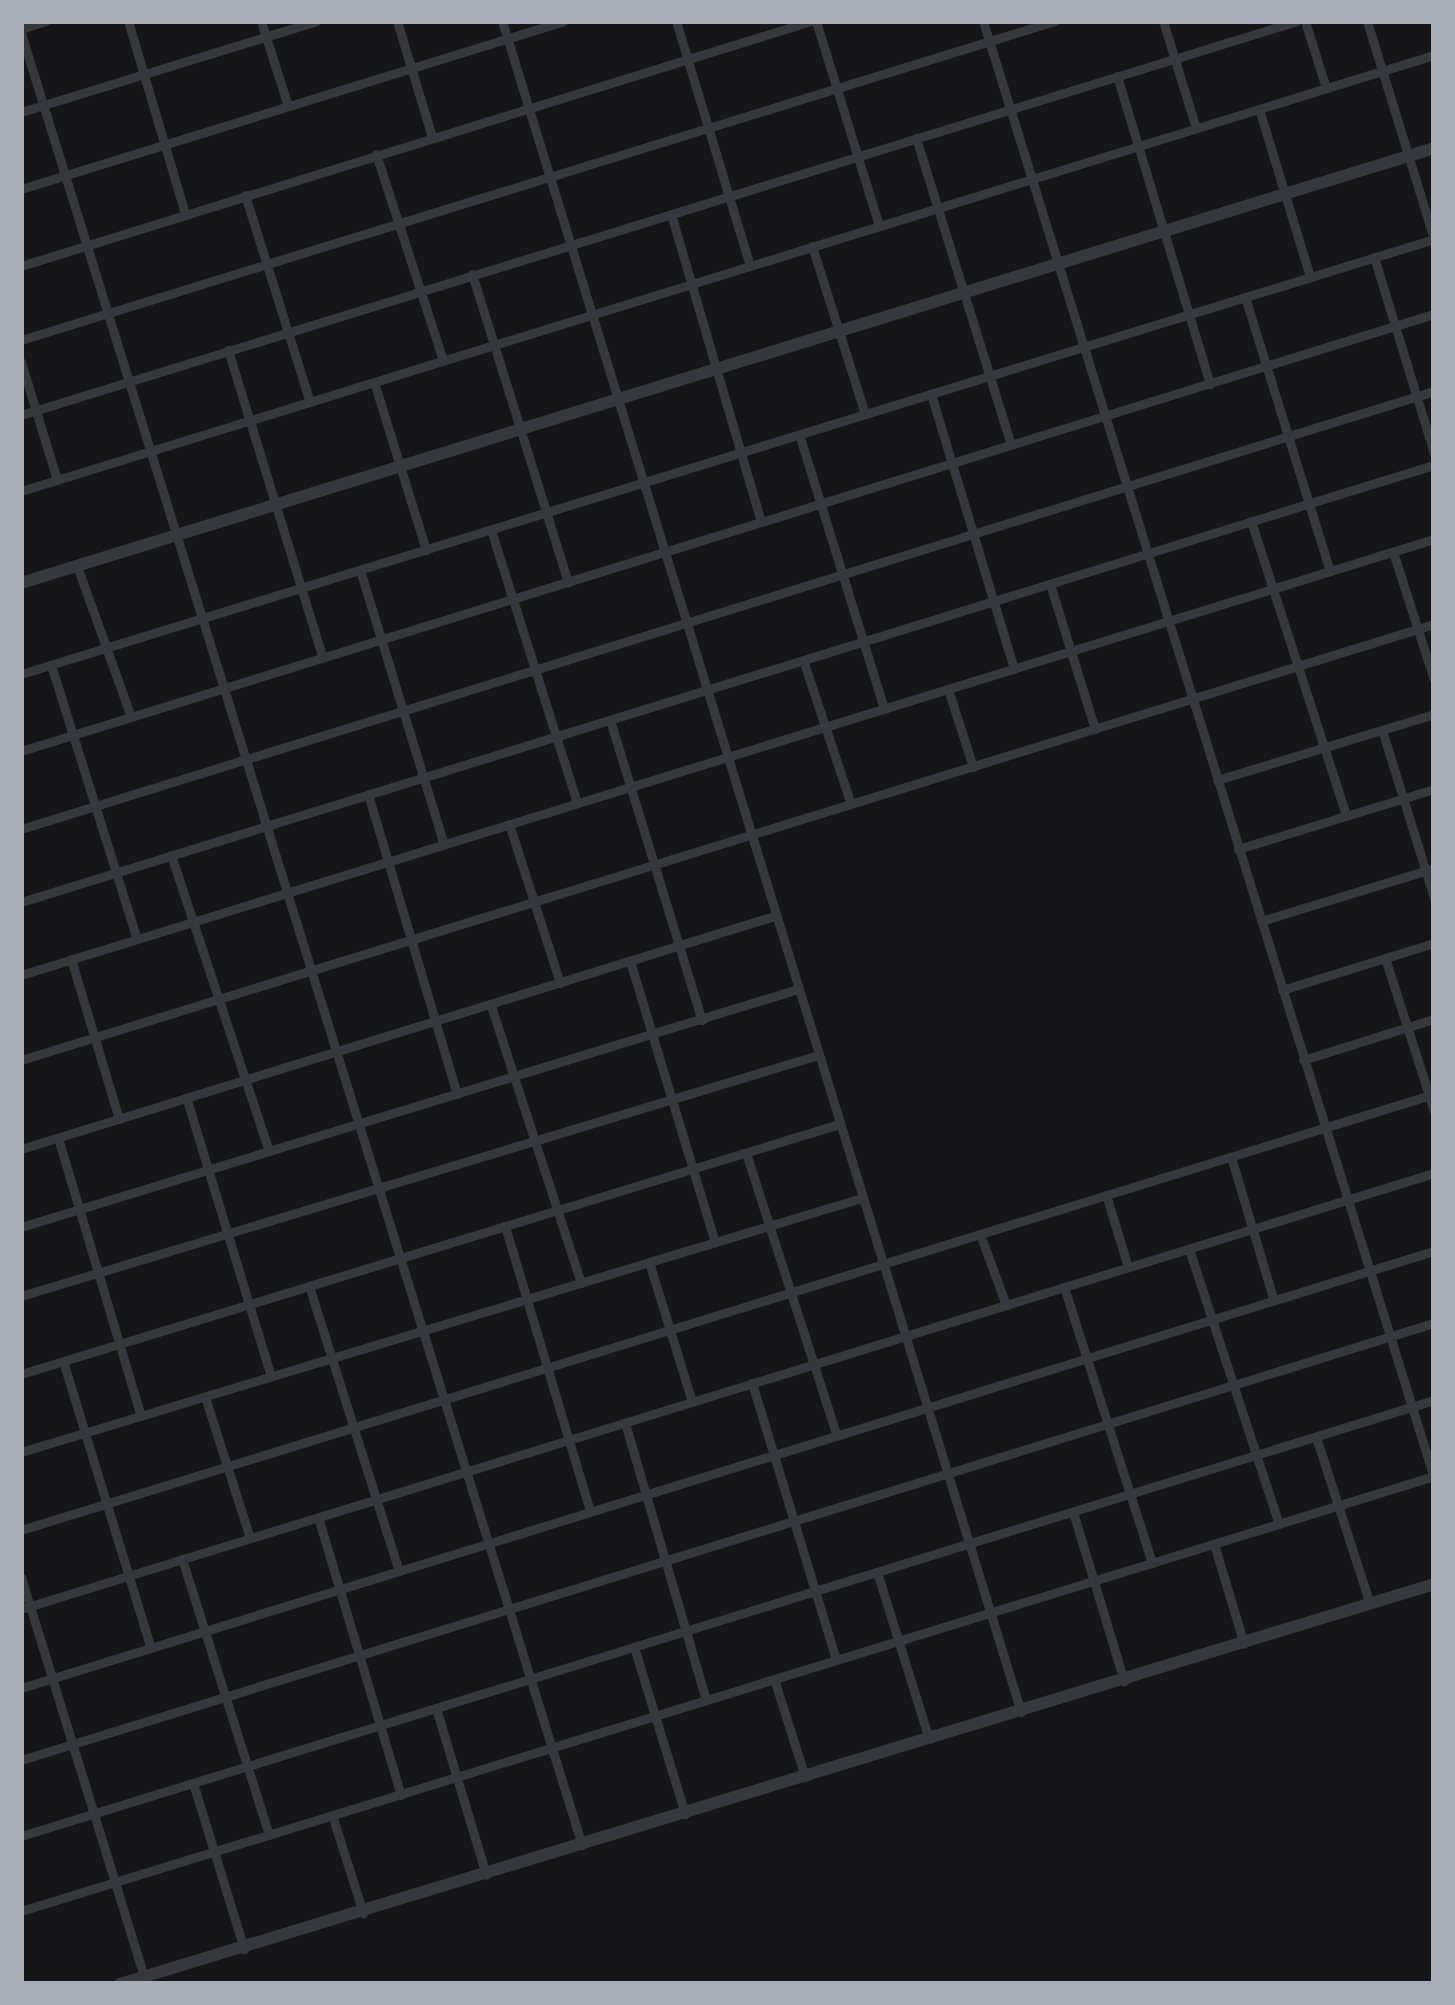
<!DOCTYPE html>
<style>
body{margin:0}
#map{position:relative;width:1455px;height:2005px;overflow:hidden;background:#161618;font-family:"Sofia Sans Condensed",sans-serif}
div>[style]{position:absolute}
.minor>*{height:9px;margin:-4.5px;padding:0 4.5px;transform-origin:4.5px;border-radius:4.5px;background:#37383d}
.tertiary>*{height:12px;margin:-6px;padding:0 6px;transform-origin:6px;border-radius:6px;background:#37383d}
span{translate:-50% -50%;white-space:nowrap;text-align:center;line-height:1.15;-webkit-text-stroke:12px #111113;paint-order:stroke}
.frame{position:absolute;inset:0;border:24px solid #a8adb8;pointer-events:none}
</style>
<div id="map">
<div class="minor">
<i style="left:128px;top:21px;width:200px;rotate:73.5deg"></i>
<i style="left:261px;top:21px;width:89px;rotate:72.4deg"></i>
<i style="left:397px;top:21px;width:121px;rotate:73.2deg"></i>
<i style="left:502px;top:21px;width:1769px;rotate:72.94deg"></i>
<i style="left:676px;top:21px;width:256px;rotate:73.2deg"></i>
<i style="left:816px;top:21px;width:214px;rotate:72.9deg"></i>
<i style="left:983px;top:21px;width:1525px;rotate:72.8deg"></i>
<i style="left:1163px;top:21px;width:112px;rotate:72.9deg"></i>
<i style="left:1305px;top:21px;width:70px;rotate:72.6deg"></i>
<i style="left:21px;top:29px;width:26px;rotate:-18deg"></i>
<i style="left:21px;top:33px;width:1897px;rotate:72.8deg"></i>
<i style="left:1117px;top:76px;width:322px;rotate:73.2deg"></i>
<i style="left:1259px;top:109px;width:176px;rotate:73.1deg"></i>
<i style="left:21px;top:112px;width:309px;rotate:-17.1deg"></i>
<i style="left:916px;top:138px;width:321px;rotate:72.8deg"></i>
<i style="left:376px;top:154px;width:217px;rotate:72deg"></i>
<i style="left:21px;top:189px;width:568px;rotate:-17.19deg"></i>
<i style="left:245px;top:195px;width:217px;rotate:72.6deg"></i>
<i style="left:671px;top:214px;width:321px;rotate:73.7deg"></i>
<i style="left:812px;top:246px;width:176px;rotate:72.5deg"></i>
<i style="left:1374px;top:257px;width:205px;rotate:73deg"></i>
<i style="left:21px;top:266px;width:827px;rotate:-17.23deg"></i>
<i style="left:472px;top:274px;width:323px;rotate:72.7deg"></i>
<i style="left:1245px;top:297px;width:287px;rotate:72.8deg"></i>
<i style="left:21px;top:340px;width:1082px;rotate:-17.15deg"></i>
<i style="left:228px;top:350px;width:322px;rotate:72.9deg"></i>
<i style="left:21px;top:362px;width:123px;rotate:73deg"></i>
<i style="left:374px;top:382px;width:176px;rotate:72.8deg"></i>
<i style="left:931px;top:394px;width:287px;rotate:73.2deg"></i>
<i style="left:21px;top:415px;width:1335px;rotate:-17.16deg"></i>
<i style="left:799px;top:434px;width:288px;rotate:72.8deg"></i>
<i style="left:21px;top:491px;width:1479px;rotate:-17.15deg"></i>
<i style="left:1251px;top:521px;width:310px;rotate:72.1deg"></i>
<i style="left:491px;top:530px;width:286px;rotate:72.5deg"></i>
<i style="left:1393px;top:552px;width:134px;rotate:72.2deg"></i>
<i style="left:77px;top:566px;width:160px;rotate:70.3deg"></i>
<i style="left:360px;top:570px;width:287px;rotate:73deg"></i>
<i style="left:1050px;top:584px;width:152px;rotate:72.8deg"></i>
<i style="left:803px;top:660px;width:152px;rotate:71.6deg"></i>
<i style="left:51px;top:665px;width:287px;rotate:72.6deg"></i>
<i style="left:21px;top:674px;width:1478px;rotate:-17.11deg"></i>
<i style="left:1434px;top:239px;width:228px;rotate:-107.1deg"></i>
<i style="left:948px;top:689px;width:82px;rotate:72.2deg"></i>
<i style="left:610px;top:720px;width:314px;rotate:73deg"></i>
<i style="left:1382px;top:730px;width:176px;rotate:72.8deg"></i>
<i style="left:21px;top:751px;width:1479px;rotate:-17.19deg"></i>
<i style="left:1217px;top:780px;width:227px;rotate:-16.9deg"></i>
<i style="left:368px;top:794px;width:313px;rotate:73.5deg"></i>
<i style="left:509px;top:824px;width:167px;rotate:72.2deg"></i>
<i style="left:21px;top:829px;width:1479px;rotate:-17.22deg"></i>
<i style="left:1238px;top:849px;width:205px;rotate:-17deg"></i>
<i style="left:171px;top:855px;width:312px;rotate:71.7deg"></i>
<i style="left:21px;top:902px;width:1479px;rotate:-17.19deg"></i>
<i style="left:1261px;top:921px;width:181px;rotate:-17deg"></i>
<i style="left:1385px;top:958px;width:161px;rotate:72.2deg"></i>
<i style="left:71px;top:959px;width:167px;rotate:73.3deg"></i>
<i style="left:630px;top:961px;width:294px;rotate:73.2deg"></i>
<i style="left:21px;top:975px;width:1479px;rotate:-17.15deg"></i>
<i style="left:1282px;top:990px;width:159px;rotate:-17.2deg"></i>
<i style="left:491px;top:1006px;width:291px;rotate:72deg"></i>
<i style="left:21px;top:1060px;width:1479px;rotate:-17.15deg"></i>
<i style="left:1303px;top:1060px;width:137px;rotate:-17.4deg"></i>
<i style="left:187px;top:1100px;width:289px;rotate:73.1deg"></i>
<i style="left:58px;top:1138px;width:290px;rotate:73.4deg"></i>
<i style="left:21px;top:1149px;width:788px;rotate:-17.19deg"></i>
<i style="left:746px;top:1153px;width:297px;rotate:72.2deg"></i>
<i style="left:1231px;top:1157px;width:150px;rotate:73.4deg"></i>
<i style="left:1106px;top:1195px;width:75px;rotate:73deg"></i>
<i style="left:505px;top:1226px;width:298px;rotate:73.4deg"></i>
<i style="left:21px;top:1227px;width:813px;rotate:-17.03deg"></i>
<i style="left:980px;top:1234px;width:76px;rotate:69.9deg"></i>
<i style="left:1189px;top:1249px;width:289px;rotate:71.9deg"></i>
<i style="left:649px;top:1262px;width:146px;rotate:72.9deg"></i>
<i style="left:309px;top:1286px;width:299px;rotate:72.5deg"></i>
<i style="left:1064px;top:1287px;width:290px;rotate:72.3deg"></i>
<i style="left:21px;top:1296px;width:833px;rotate:-16.82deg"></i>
<i style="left:63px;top:1361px;width:300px;rotate:73deg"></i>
<i style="left:21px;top:1374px;width:855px;rotate:-16.99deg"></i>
<i style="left:752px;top:1383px;width:289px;rotate:73.1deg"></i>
<i style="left:205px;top:1397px;width:148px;rotate:72.3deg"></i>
<i style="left:625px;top:1423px;width:289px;rotate:73.7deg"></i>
<i style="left:1316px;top:1437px;width:176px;rotate:72.1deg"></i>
<i style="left:21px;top:1452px;width:878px;rotate:-16.82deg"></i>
<i style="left:1073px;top:1512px;width:177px;rotate:73.2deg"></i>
<i style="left:318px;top:1517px;width:290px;rotate:73.4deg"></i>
<i style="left:21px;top:1530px;width:1479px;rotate:-17.15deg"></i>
<i style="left:1214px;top:1544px;width:104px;rotate:73.3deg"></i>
<i style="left:182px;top:1559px;width:289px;rotate:72.5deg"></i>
<i style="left:877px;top:1572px;width:175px;rotate:72.7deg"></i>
<i style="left:21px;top:1577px;width:419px;rotate:72.9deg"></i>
<i style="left:21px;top:1609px;width:1479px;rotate:-17.15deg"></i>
<i style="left:634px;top:1647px;width:175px;rotate:73deg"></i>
<i style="left:774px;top:1679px;width:103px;rotate:72.4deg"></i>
<i style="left:21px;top:1688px;width:1479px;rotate:-17.19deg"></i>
<i style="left:436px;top:1708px;width:174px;rotate:73.3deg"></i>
<i style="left:21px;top:1760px;width:1479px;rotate:-17.19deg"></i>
<i style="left:193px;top:1783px;width:174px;rotate:72.9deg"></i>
<i style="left:332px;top:1815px;width:103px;rotate:72.4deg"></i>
<i style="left:21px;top:1836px;width:1479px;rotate:-17.15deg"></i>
<i style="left:21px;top:1911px;width:1478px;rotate:-17.11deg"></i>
</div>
<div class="tertiary">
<i style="left:21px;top:583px;width:1478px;rotate:-17.11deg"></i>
<i style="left:120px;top:1984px;width:1374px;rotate:-16.93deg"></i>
</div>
<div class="frame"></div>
</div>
